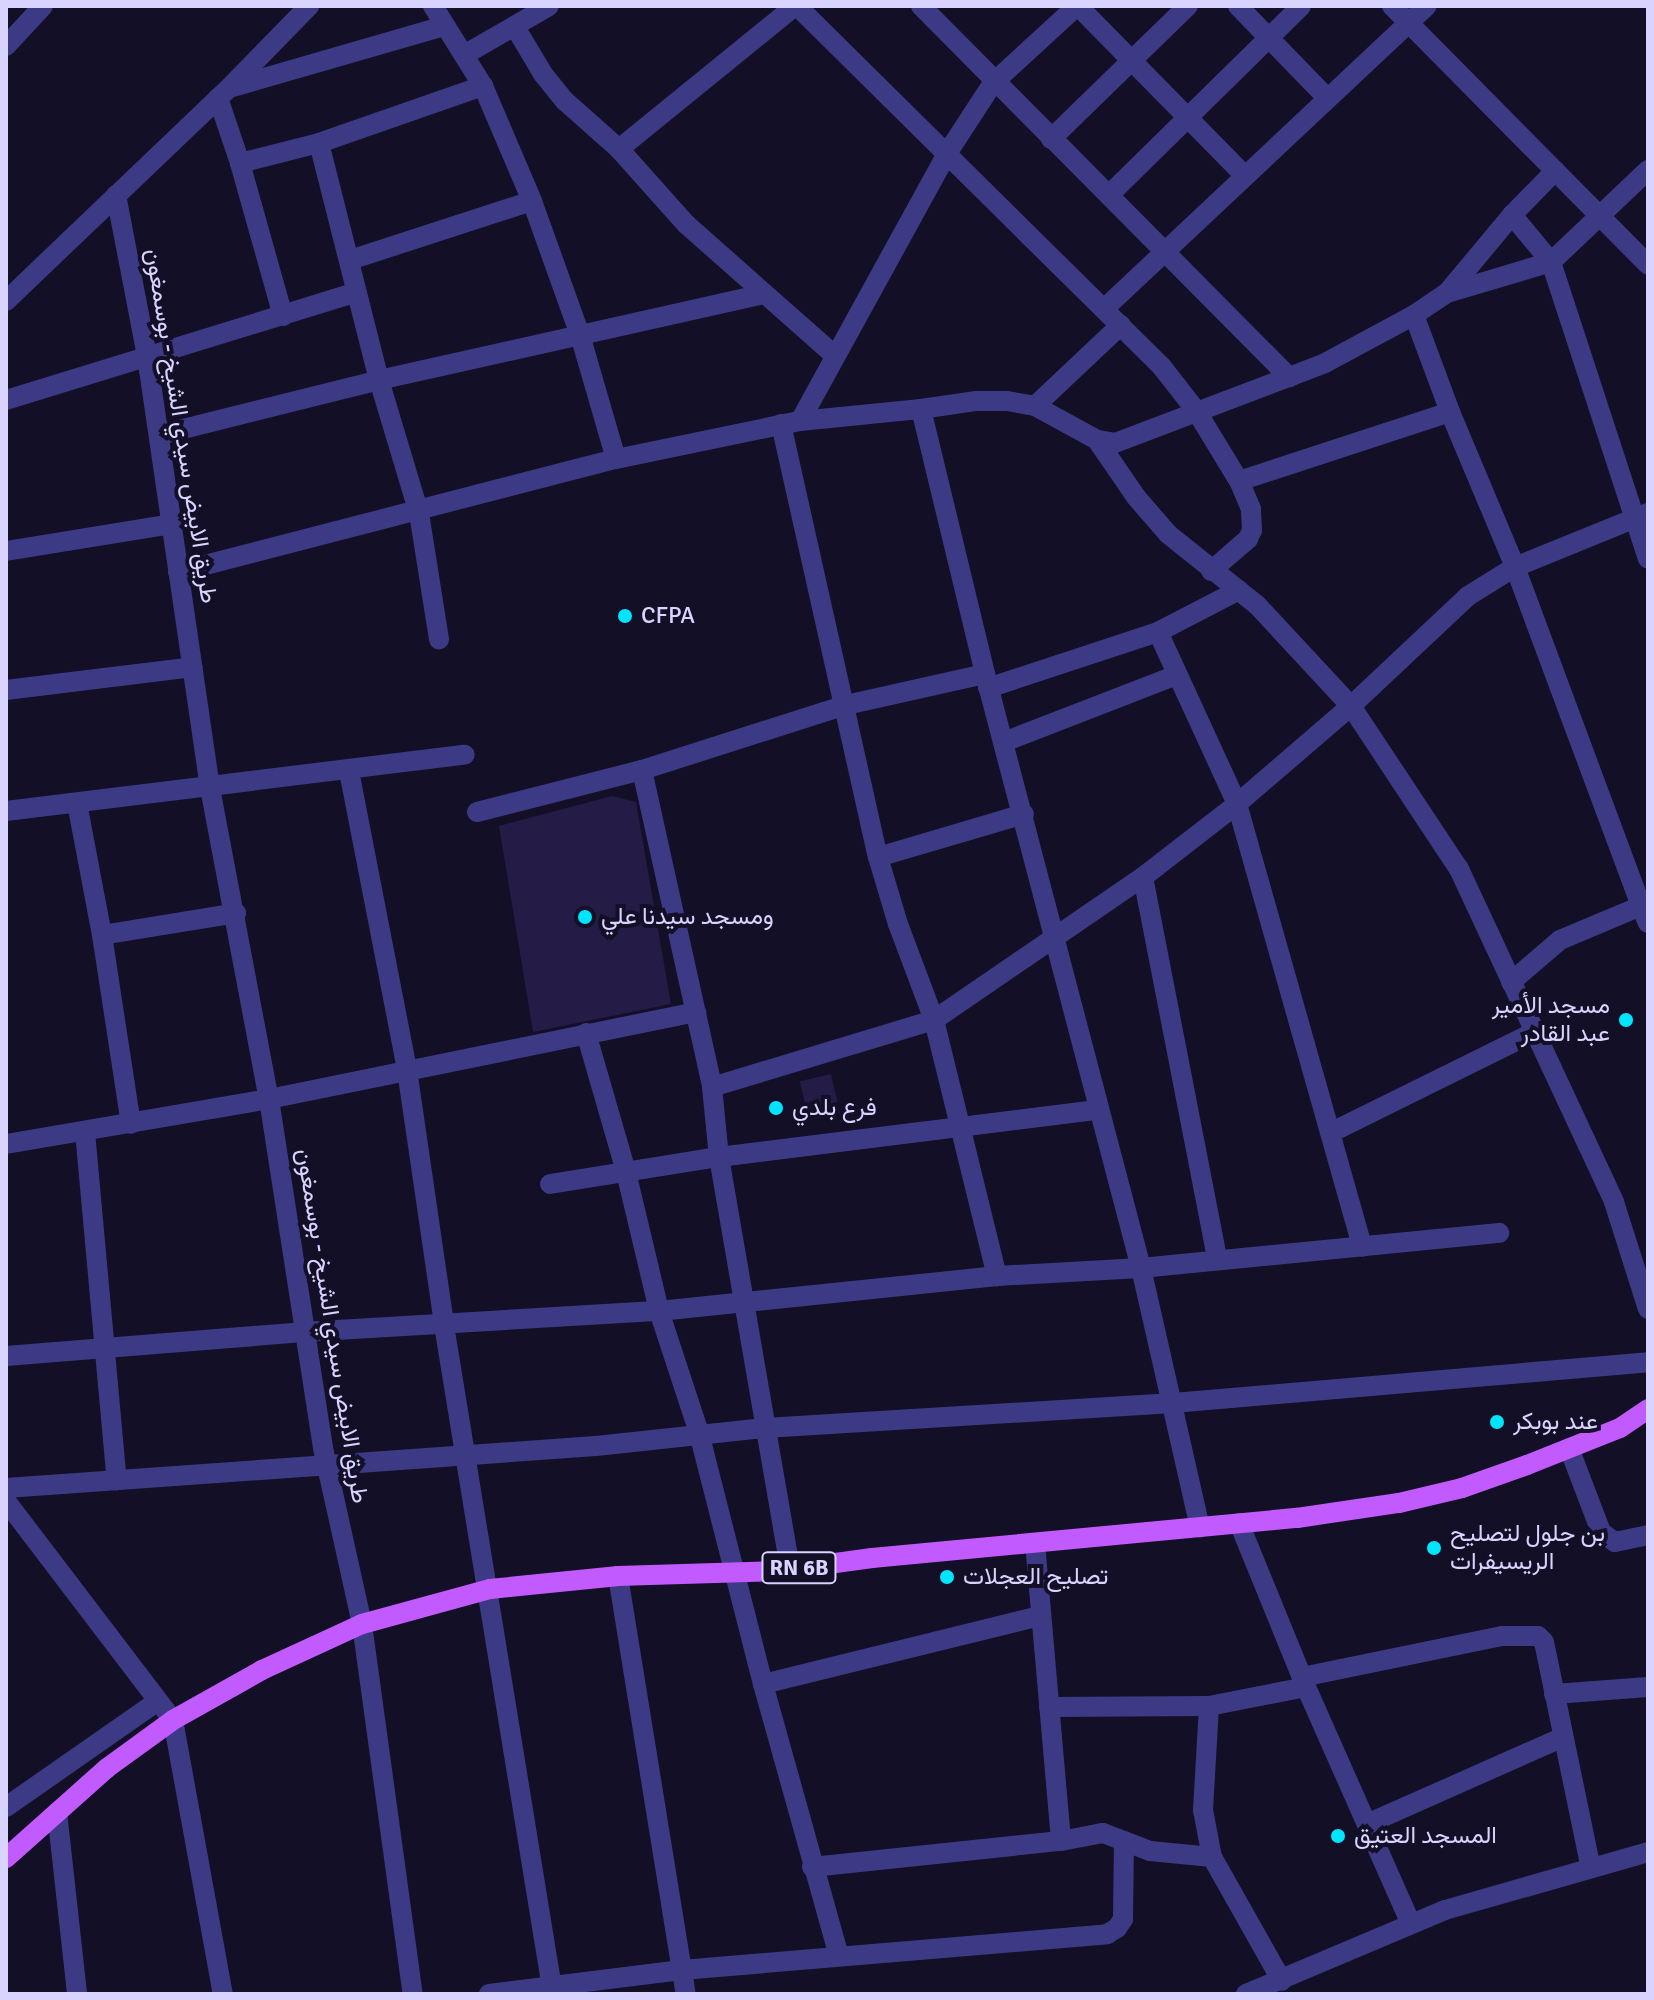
<!DOCTYPE html>
<meta charset="utf-8">
<style>
body{margin:0}
#map{position:relative;width:1654px;height:2000px;overflow:hidden;background:#130f26;font-family:Signika,Vazirmatn,sans-serif}
div>[style]{position:absolute}
.building>*{inset:0;background:#241b47;transform-origin:0 0}
.minor>*{height:20px;margin:-10px;padding:0 10px;transform-origin:10px;border-radius:10px;background:#3d3a85}
.tertiary>*{height:20px;margin:-10px;padding:0 10px;transform-origin:10px;border-radius:10px;background:#3d3a85}
.primary>*{height:20px;margin:-10px;padding:0 10px;transform-origin:10px;border-radius:10px;background:#c25bff}
.dots>*{width:22px;height:22px;translate:-50% -50%;box-sizing:border-box;border:4px solid #130f26;border-radius:50%}
span{translate:-50% -50%;white-space:nowrap;text-align:center;line-height:1.15;-webkit-text-stroke:8px #130f26;paint-order:stroke}
.shield-label span{padding:2px 6px;background:#130f26;border:2px solid;border-radius:6px;-webkit-text-stroke-width:0}
.shield-label{font-size:22px;color:#d9d4ff;font-weight:700}
.street-label{font-size:24px;color:#d9d4ff}
.poi-label{font-size:24px;color:#d9d4ff}
.left{translate:0 -50%;text-align:left}
.right{translate:-100% -50%;text-align:right}
.frame{position:absolute;inset:0;border:8px solid #d9d4ff;pointer-events:none}
</style>
<div id="map">
<div class="building">
<i style="clip-path:polygon(612px 796px,636px 802px,671px 1004px,533px 1032px,499px 826px)"></i>
<i style="left:831px;top:1074px;width:40px;height:32px;rotate:77deg"></i>
</div>
<div class="minor">
<i style="left:433px;top:6px;width:94px;rotate:58deg"></i>
<i style="left:483px;top:86px;width:125px;rotate:66.9deg"></i>
<i style="left:532px;top:201px;width:142px;rotate:70.3deg"></i>
<i style="left:580px;top:335px;width:129px;rotate:73.8deg"></i>
<i style="left:797px;top:6px;width:513px;rotate:44.68deg"></i>
<i style="left:1162px;top:367px;width:57px;rotate:52.1deg"></i>
<i style="left:1197px;top:412px;width:81px;rotate:58.7deg"></i>
<i style="left:1239px;top:481px;width:222px;rotate:-18.1deg"></i>
<i style="left:921px;top:6px;width:523px;rotate:45.23deg"></i>
<i style="left:1289px;top:377px;width:39px;rotate:-21deg"></i>
<i style="left:1325px;top:363px;width:101px;rotate:-28.3deg"></i>
<i style="left:1414px;top:315px;width:40px;rotate:-34deg"></i>
<i style="left:1447px;top:293px;width:102px;rotate:-50.2deg"></i>
<i style="left:1512px;top:215px;width:62px;rotate:-45.7deg"></i>
<i style="left:1078px;top:6px;width:238px;rotate:45.5deg"></i>
<i style="left:1238px;top:6px;width:129px;rotate:45.9deg"></i>
<i style="left:1392px;top:6px;width:364px;rotate:45.3deg"></i>
<i style="left:515px;top:27px;width:55px;rotate:59.2deg"></i>
<i style="left:543px;top:74px;width:35px;rotate:51deg"></i>
<i style="left:565px;top:101px;width:72px;rotate:41.6deg"></i>
<i style="left:619px;top:149px;width:101px;rotate:48.2deg"></i>
<i style="left:686px;top:224px;width:199px;rotate:41.5deg"></i>
<i style="left:464px;top:55px;width:98px;rotate:-30deg"></i>
<i style="left:233px;top:87px;width:221px;rotate:-16.1deg"></i>
<i style="left:218px;top:98px;width:69px;rotate:71.3deg"></i>
<i style="left:1051px;top:139px;width:191px;rotate:-44.2deg"></i>
<i style="left:319px;top:143px;width:244px;rotate:75.8deg"></i>
<i style="left:379px;top:380px;width:139px;rotate:73.3deg"></i>
<i style="left:419px;top:513px;width:128px;rotate:81deg"></i>
<i style="left:619px;top:149px;width:227px;rotate:-39.1deg"></i>
<i style="left:116px;top:195px;width:164px;rotate:79.1deg"></i>
<i style="left:147px;top:356px;width:437px;rotate:81.7deg"></i>
<i style="left:210px;top:788px;width:317px;rotate:79.3deg"></i>
<i style="left:269px;top:1099px;width:353px;rotate:81.2deg"></i>
<i style="left:323px;top:1448px;width:180px;rotate:77.5deg"></i>
<i style="left:362px;top:1624px;width:373px;rotate:82.2deg"></i>
<i style="left:1109px;top:195px;width:269px;rotate:-44.5deg"></i>
<i style="left:1512px;top:215px;width:61px;rotate:50.3deg"></i>
<i style="left:1551px;top:262px;width:312px;rotate:71.9deg"></i>
<i style="left:350px;top:260px;width:191px;rotate:-18deg"></i>
<i style="left:1447px;top:293px;width:109px;rotate:-16.6deg"></i>
<i style="left:1551px;top:262px;width:134px;rotate:-43.5deg"></i>
<i style="left:6px;top:301px;width:308px;rotate:-43.7deg"></i>
<i style="left:229px;top:88px;width:115px;rotate:-45.7deg"></i>
<i style="left:1105px;top:308px;width:441px;rotate:-43.2deg"></i>
<i style="left:1414px;top:315px;width:103px;rotate:69.6deg"></i>
<i style="left:1450px;top:412px;width:168px;rotate:67.2deg"></i>
<i style="left:1515px;top:567px;width:362px;rotate:69.6deg"></i>
<i style="left:1641px;top:906px;width:7px;rotate:-16deg"></i>
<i style="left:283px;top:316px;width:159px;rotate:-105.7deg"></i>
<i style="left:240px;top:163px;width:81px;rotate:-14.2deg"></i>
<i style="left:319px;top:143px;width:174px;rotate:-19.2deg"></i>
<i style="left:6px;top:400px;width:366px;rotate:-17.1deg"></i>
<i style="left:1035px;top:406px;width:118px;rotate:-43.3deg"></i>
<i style="left:921px;top:409px;width:56px;rotate:-8.3deg"></i>
<i style="left:976px;top:401px;width:31px"></i>
<i style="left:1007px;top:401px;width:28px;rotate:10deg"></i>
<i style="left:1035px;top:406px;width:71px;rotate:28.7deg"></i>
<i style="left:1097px;top:440px;width:18px;rotate:9deg"></i>
<i style="left:1115px;top:443px;width:186px;rotate:-20.8deg"></i>
<i style="left:800px;top:421px;width:122px;rotate:-5.7deg"></i>
<i style="left:921px;top:409px;width:273px;rotate:76.4deg"></i>
<i style="left:781px;top:424px;width:444px;rotate:77.4deg"></i>
<i style="left:878px;top:857px;width:70px;rotate:73.4deg"></i>
<i style="left:898px;top:924px;width:103px;rotate:69.4deg"></i>
<i style="left:934px;top:1020px;width:264px;rotate:76.2deg"></i>
<i style="left:159px;top:435px;width:227px;rotate:-14deg"></i>
<i style="left:379px;top:380px;width:394px;rotate:-12.6deg"></i>
<i style="left:1097px;top:440px;width:69px;rotate:55.6deg"></i>
<i style="left:1136px;top:497px;width:49px;rotate:49.1deg"></i>
<i style="left:1168px;top:534px;width:114px;rotate:38.6deg"></i>
<i style="left:1257px;top:605px;width:138px;rotate:47.1deg"></i>
<i style="left:1351px;top:706px;width:196px;rotate:56.5deg"></i>
<i style="left:1459px;top:869px;width:367px;rotate:65deg"></i>
<i style="left:1614px;top:1202px;width:112px;rotate:72.4deg"></i>
<i style="left:6px;top:551px;width:169px;rotate:-9.2deg"></i>
<i style="left:1211px;top:571px;width:49px;rotate:-40.9deg"></i>
<i style="left:1248px;top:539px;width:10px;rotate:-66deg"></i>
<i style="left:1252px;top:530px;width:21px;rotate:-93deg"></i>
<i style="left:1251px;top:509px;width:30px;rotate:-113deg"></i>
<i style="left:178px;top:572px;width:452px;rotate:-14.5deg"></i>
<i style="left:616px;top:459px;width:188px;rotate:-11.7deg"></i>
<i style="left:800px;top:421px;width:307px;rotate:-61.2deg"></i>
<i style="left:948px;top:152px;width:82px;rotate:-56.9deg"></i>
<i style="left:993px;top:83px;width:114px;rotate:-42.5deg"></i>
<i style="left:1158px;top:632px;width:189px;rotate:65.3deg"></i>
<i style="left:1237px;top:804px;width:460px;rotate:74.2deg"></i>
<i style="left:988px;top:688px;width:179px;rotate:-18.2deg"></i>
<i style="left:1158px;top:632px;width:91px;rotate:-27.4deg"></i>
<i style="left:6px;top:690px;width:188px;rotate:-7deg"></i>
<i style="left:1004px;top:742px;width:186px;rotate:-21.2deg"></i>
<i style="left:642px;top:770px;width:325px;rotate:77.5deg"></i>
<i style="left:712px;top:1087px;width:70px;rotate:84.3deg"></i>
<i style="left:719px;top:1157px;width:418px;rotate:80.2deg"></i>
<i style="left:349px;top:771px;width:305px;rotate:79deg"></i>
<i style="left:407px;top:1070px;width:258px;rotate:81.7deg"></i>
<i style="left:444px;top:1325px;width:678px;rotate:80.75deg"></i>
<i style="left:77px;top:803px;width:134px;rotate:79.3deg"></i>
<i style="left:102px;top:935px;width:191px;rotate:81.3deg"></i>
<i style="left:6px;top:811px;width:462px;rotate:-7deg"></i>
<i style="left:477px;top:812px;width:170px;rotate:-14.3deg"></i>
<i style="left:642px;top:770px;width:214px;rotate:-17.7deg"></i>
<i style="left:846px;top:705px;width:142px;rotate:-12.6deg"></i>
<i style="left:985px;top:674px;width:614px;rotate:75.28deg"></i>
<i style="left:1141px;top:1268px;width:266px;rotate:77.2deg"></i>
<i style="left:878px;top:857px;width:152px;rotate:-16.4deg"></i>
<i style="left:1143px;top:877px;width:389px;rotate:79deg"></i>
<i style="left:102px;top:935px;width:136px;rotate:-9.3deg"></i>
<i style="left:1511px;top:982px;width:65px;rotate:-40.6deg"></i>
<i style="left:1560px;top:940px;width:88px;rotate:-22.8deg"></i>
<i style="left:1641px;top:906px;width:18px;rotate:68deg"></i>
<i style="left:586px;top:1033px;width:145px;rotate:73.9deg"></i>
<i style="left:626px;top:1172px;width:143px;rotate:76.6deg"></i>
<i style="left:659px;top:1311px;width:128px;rotate:71.8deg"></i>
<i style="left:699px;top:1433px;width:259px;rotate:75.7deg"></i>
<i style="left:763px;top:1684px;width:282px;rotate:74.4deg"></i>
<i style="left:712px;top:1087px;width:232px;rotate:-16.8deg"></i>
<i style="left:934px;top:1020px;width:253px;rotate:-34.4deg"></i>
<i style="left:1143px;top:877px;width:119px;rotate:-37.8deg"></i>
<i style="left:1237px;top:804px;width:150px;rotate:-40.7deg"></i>
<i style="left:1351px;top:706px;width:161px;rotate:-43.2deg"></i>
<i style="left:1468px;top:596px;width:55px;rotate:-31.7deg"></i>
<i style="left:1515px;top:567px;width:144px;rotate:-22.1deg"></i>
<i style="left:85px;top:1132px;width:350px;rotate:84.8deg"></i>
<i style="left:1332px;top:1132px;width:225px;rotate:-26.3deg"></i>
<i style="left:6px;top:1144px;width:267px;rotate:-9.7deg"></i>
<i style="left:269px;top:1099px;width:436px;rotate:-11.5deg"></i>
<i style="left:550px;top:1184px;width:171px;rotate:-9.1deg"></i>
<i style="left:719px;top:1157px;width:383px;rotate:-7.1deg"></i>
<i style="left:6px;top:1356px;width:298px;rotate:-4.6deg"></i>
<i style="left:303px;top:1332px;width:357px;rotate:-3.4deg"></i>
<i style="left:659px;top:1311px;width:340px;rotate:-5.9deg"></i>
<i style="left:997px;top:1276px;width:144px;rotate:-3.2deg"></i>
<i style="left:1141px;top:1268px;width:360px;rotate:-5.6deg"></i>
<i style="left:1569px;top:1448px;width:90px;rotate:69.1deg"></i>
<i style="left:1601px;top:1532px;width:17px;rotate:36deg"></i>
<i style="left:1615px;top:1542px;width:34px;rotate:-12deg"></i>
<i style="left:6px;top:1488px;width:591px;rotate:-4.07deg"></i>
<i style="left:596px;top:1446px;width:170px;rotate:-6.1deg"></i>
<i style="left:765px;top:1428px;width:409px;rotate:-3.5deg"></i>
<i style="left:1173px;top:1403px;width:477px;rotate:-4.9deg"></i>
<i style="left:6px;top:1501px;width:275px;rotate:52.7deg"></i>
<i style="left:173px;top:1720px;width:279px;rotate:79.7deg"></i>
<i style="left:1239px;top:1523px;width:177px;rotate:67.8deg"></i>
<i style="left:1306px;top:1687px;width:257px;rotate:66.1deg"></i>
<i style="left:1035px;top:1543px;width:299px;rotate:85deg"></i>
<i style="left:618px;top:1576px;width:423px;rotate:80.8deg"></i>
<i style="left:1302px;top:1677px;width:204px;rotate:-11.6deg"></i>
<i style="left:1502px;top:1636px;width:36px"></i>
<i style="left:1538px;top:1636px;width:8px;rotate:45deg"></i>
<i style="left:1544px;top:1642px;width:231px;rotate:78.3deg"></i>
<i style="left:763px;top:1684px;width:284px;rotate:-13.8deg"></i>
<i style="left:1554px;top:1694px;width:94px;rotate:-4.3deg"></i>
<i style="left:1209px;top:1706px;width:104px;rotate:93.3deg"></i>
<i style="left:1203px;top:1810px;width:48px;rotate:79.2deg"></i>
<i style="left:1212px;top:1857px;width:142px;rotate:60.6deg"></i>
<i style="left:1049px;top:1707px;width:160px;rotate:-0.4deg"></i>
<i style="left:1209px;top:1706px;width:99px;rotate:-11.1deg"></i>
<i style="left:6px;top:1807px;width:185px;rotate:-34.9deg"></i>
<i style="left:57px;top:1812px;width:183px;rotate:83.7deg"></i>
<i style="left:1367px;top:1824px;width:214px;rotate:-23.9deg"></i>
<i style="left:812px;top:1867px;width:250px;rotate:-6deg"></i>
<i style="left:1061px;top:1841px;width:43px;rotate:-10.8deg"></i>
<i style="left:1103px;top:1833px;width:50px;rotate:21deg"></i>
<i style="left:1150px;top:1851px;width:62px;rotate:5.5deg"></i>
<i style="left:489px;top:1994px;width:194px;rotate:-7.1deg"></i>
<i style="left:682px;top:1970px;width:427px;rotate:-4.8deg"></i>
<i style="left:1107px;top:1934px;width:12px;rotate:-31deg"></i>
<i style="left:1117px;top:1928px;width:11px;rotate:-56deg"></i>
<i style="left:1123px;top:1919px;width:78px;rotate:-89.3deg"></i>
<i style="left:1246px;top:1994px;width:216px;rotate:-22.9deg"></i>
<i style="left:1445px;top:1910px;width:211px;rotate:-15.9deg"></i>
</div>
<div class="tertiary">
<i style="left:6px;top:46px;width:54px;rotate:-47.2deg"></i>
</div>
<div class="primary">
<i style="left:6px;top:1858px;width:135px;rotate:-41.7deg"></i>
<i style="left:107px;top:1768px;width:82px;rotate:-36deg"></i>
<i style="left:173px;top:1720px;width:102px;rotate:-29.3deg"></i>
<i style="left:262px;top:1670px;width:110px;rotate:-24.7deg"></i>
<i style="left:362px;top:1624px;width:133px;rotate:-15.3deg"></i>
<i style="left:490px;top:1589px;width:129px;rotate:-5.8deg"></i>
<i style="left:618px;top:1576px;width:159px;rotate:-1.8deg"></i>
<i style="left:777px;top:1571px;width:96px;rotate:-7.8deg"></i>
<i style="left:872px;top:1558px;width:427px;rotate:-5.4deg"></i>
<i style="left:1297px;top:1518px;width:103px;rotate:-8.4deg"></i>
<i style="left:1399px;top:1503px;width:65px;rotate:-13.4deg"></i>
<i style="left:1462px;top:1488px;width:69px;rotate:-19.5deg"></i>
<i style="left:1527px;top:1465px;width:100px;rotate:-21.7deg"></i>
<i style="left:1620px;top:1428px;width:34px;rotate:-34deg"></i>
</div>
<div class="dots">
<i style="left:625px;top:616px;background:#00e5ff"></i>
<i style="left:585px;top:917px;background:#00e5ff"></i>
<i style="left:1626px;top:1020px;background:#00e5ff"></i>
<i style="left:776px;top:1108px;background:#00e5ff"></i>
<i style="left:1497px;top:1422px;background:#00e5ff"></i>
<i style="left:1434px;top:1548px;background:#00e5ff"></i>
<i style="left:947px;top:1577px;background:#00e5ff"></i>
<i style="left:1338px;top:1836px;background:#00e5ff"></i>
</div>
<div class="shield-label">
<span style="left:799px;top:1568px">RN 6B</span>
</div>
<div class="street-label">
<span style="left:181px;top:426px;rotate:81deg">طريق الابيض سيدي الشيخ - بوسمغون</span>
<span style="left:332px;top:1326px;rotate:81deg">طريق الابيض سيدي الشيخ - بوسمغون</span>
</div>
<div class="poi-label">
<span class="left" style="left:641px;top:616px">CFPA</span>
<span class="left" style="left:601px;top:917px">ومسجد سيدنا علي</span>
<span class="right" style="left:1610px;top:1020px">مسجد الأمير<br>عبد القادر</span>
<span class="left" style="left:792px;top:1108px">فرع بلدي</span>
<span class="left" style="left:1513px;top:1422px">عند بوبكر</span>
<span class="left" style="left:1450px;top:1548px">بن جلول لتصليح<br>الريسيفرات</span>
<span class="left" style="left:963px;top:1577px">تصليح العجلات</span>
<span class="left" style="left:1354px;top:1836px">المسجد العتيق</span>
</div>
<div class="frame"></div>
</div>
